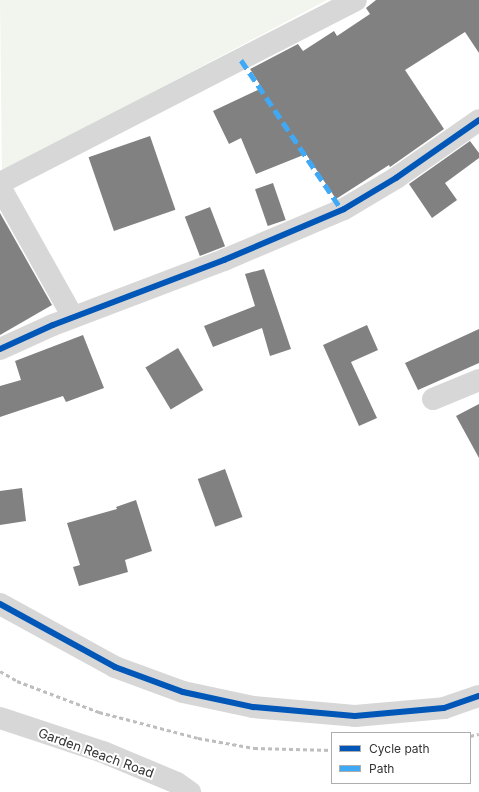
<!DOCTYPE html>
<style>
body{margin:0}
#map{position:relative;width:479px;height:792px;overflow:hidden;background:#fff;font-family:Inter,sans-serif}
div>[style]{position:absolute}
.green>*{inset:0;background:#f1f5ed}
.building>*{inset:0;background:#818181;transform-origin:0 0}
.minor>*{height:22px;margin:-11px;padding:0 11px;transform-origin:11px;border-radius:11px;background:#d7d7d7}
.rail>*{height:3px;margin-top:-1.5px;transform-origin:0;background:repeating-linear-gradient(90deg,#bebebe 0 4px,transparent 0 7px)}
.quiet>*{height:5px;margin-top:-2.5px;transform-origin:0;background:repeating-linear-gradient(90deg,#3fa9f5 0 10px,transparent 0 15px)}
.cycleway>*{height:6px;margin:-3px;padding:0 3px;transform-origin:3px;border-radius:3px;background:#0057b8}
span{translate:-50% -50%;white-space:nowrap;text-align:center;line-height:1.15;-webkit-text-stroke:4px #fff;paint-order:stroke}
.street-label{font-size:13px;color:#333}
.legend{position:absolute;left:331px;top:732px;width:140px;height:52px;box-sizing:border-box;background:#fff;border:1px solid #adadad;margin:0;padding:5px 7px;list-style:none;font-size:12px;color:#333}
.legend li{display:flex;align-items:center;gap:8px;height:20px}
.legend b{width:20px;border:1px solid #adadad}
</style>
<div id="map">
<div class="green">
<i style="clip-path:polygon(0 0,327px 0,2px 172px)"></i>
</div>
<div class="building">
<i style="clip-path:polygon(376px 0,479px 0,479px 53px,465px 32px,405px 70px,444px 129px,390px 167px,389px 165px,336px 199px,306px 154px,256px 174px,241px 138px,229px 144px,213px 111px,262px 88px,250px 69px,298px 44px,303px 51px,334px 31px,337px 36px,370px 14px,366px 8px)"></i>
<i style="left:150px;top:136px;width:78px;height:65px;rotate:71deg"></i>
<i style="clip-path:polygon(470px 141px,479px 153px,479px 158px,445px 183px,457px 200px,432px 218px,409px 184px)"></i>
<i style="left:273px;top:183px;width:39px;height:19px;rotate:71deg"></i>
<i style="left:210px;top:207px;width:42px;height:27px;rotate:69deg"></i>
<i style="clip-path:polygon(0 213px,52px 305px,0 335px)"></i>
<i style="clip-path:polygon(264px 269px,291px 349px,270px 356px,262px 328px,213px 347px,204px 326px,255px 306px,245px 274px)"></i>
<i style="clip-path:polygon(367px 325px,378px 350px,351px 362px,377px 418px,359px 426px,323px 345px)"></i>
<i style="clip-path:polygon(479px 329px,479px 363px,418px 390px,405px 363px)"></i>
<i style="clip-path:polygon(83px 335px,104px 388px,66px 402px,63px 396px,0 417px,0 386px,21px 380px,15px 361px)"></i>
<i style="left:178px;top:348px;width:49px;height:38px;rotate:59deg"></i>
<i style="clip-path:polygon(479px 404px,479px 458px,456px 416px)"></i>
<i style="left:225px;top:469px;width:51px;height:29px;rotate:70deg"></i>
<i style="clip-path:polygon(22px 488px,26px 521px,0 525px,0 491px)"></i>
<i style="clip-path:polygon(136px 500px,152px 551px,125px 560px,128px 572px,79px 586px,73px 567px,80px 565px,67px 523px,117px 509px,116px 507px)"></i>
</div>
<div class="minor">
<i style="left:0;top:183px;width:400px;rotate:-27.2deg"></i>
<i style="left:0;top:187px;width:149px;rotate:60.7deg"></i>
<i style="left:0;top:349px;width:58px;rotate:-24.4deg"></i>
<i style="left:53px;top:325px;width:183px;rotate:-20.8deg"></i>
<i style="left:224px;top:260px;width:130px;rotate:-23deg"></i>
<i style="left:344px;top:209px;width:61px;rotate:-30.8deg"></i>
<i style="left:396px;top:178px;width:101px;rotate:-34.9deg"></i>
<i style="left:433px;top:399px;width:50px;rotate:-22.4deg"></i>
<i style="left:0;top:604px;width:131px;rotate:28.7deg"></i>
<i style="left:115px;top:667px;width:72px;rotate:20.2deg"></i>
<i style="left:183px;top:692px;width:72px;rotate:12.1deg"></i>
<i style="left:253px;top:707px;width:102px;rotate:5deg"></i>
<i style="left:355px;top:716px;width:89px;rotate:-5.1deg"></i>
<i style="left:444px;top:708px;width:37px;rotate:-19deg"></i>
<i style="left:0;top:718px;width:108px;rotate:18.3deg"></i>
<i style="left:103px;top:752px;width:80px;rotate:22.7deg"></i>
<i style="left:177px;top:783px;width:16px;rotate:35deg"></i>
</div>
<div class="rail">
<i style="left:0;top:671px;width:20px;rotate:30deg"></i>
<i style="left:17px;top:681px;width:88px;rotate:20.7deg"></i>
<i style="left:99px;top:712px;width:102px;rotate:14.7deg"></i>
<i style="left:198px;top:738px;width:57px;rotate:10.1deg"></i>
<i style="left:254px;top:748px;width:78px;rotate:1.5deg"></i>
<i style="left:470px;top:736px;width:9px;rotate:-13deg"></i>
</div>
<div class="quiet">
<i style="left:241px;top:60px;width:179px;rotate:56.1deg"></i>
</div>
<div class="cycleway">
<i style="left:0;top:349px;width:58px;rotate:-24.4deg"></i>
<i style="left:53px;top:325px;width:183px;rotate:-20.8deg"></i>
<i style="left:224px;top:260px;width:130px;rotate:-23deg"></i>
<i style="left:344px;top:209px;width:61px;rotate:-30.8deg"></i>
<i style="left:396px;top:178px;width:101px;rotate:-34.9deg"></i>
<i style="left:0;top:604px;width:131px;rotate:28.7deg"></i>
<i style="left:115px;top:667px;width:72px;rotate:20.2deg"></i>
<i style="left:183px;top:692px;width:72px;rotate:12.1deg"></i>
<i style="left:253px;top:707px;width:102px;rotate:5deg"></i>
<i style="left:355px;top:716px;width:89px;rotate:-5.1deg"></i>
<i style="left:444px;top:708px;width:37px;rotate:-19deg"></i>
</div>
<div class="street-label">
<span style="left:96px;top:753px;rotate:20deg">Garden Reach Road</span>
</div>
<ul class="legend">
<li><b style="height:5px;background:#0057b8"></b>Cycle path</li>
<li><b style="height:5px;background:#3fa9f5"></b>Path</li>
</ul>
</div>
